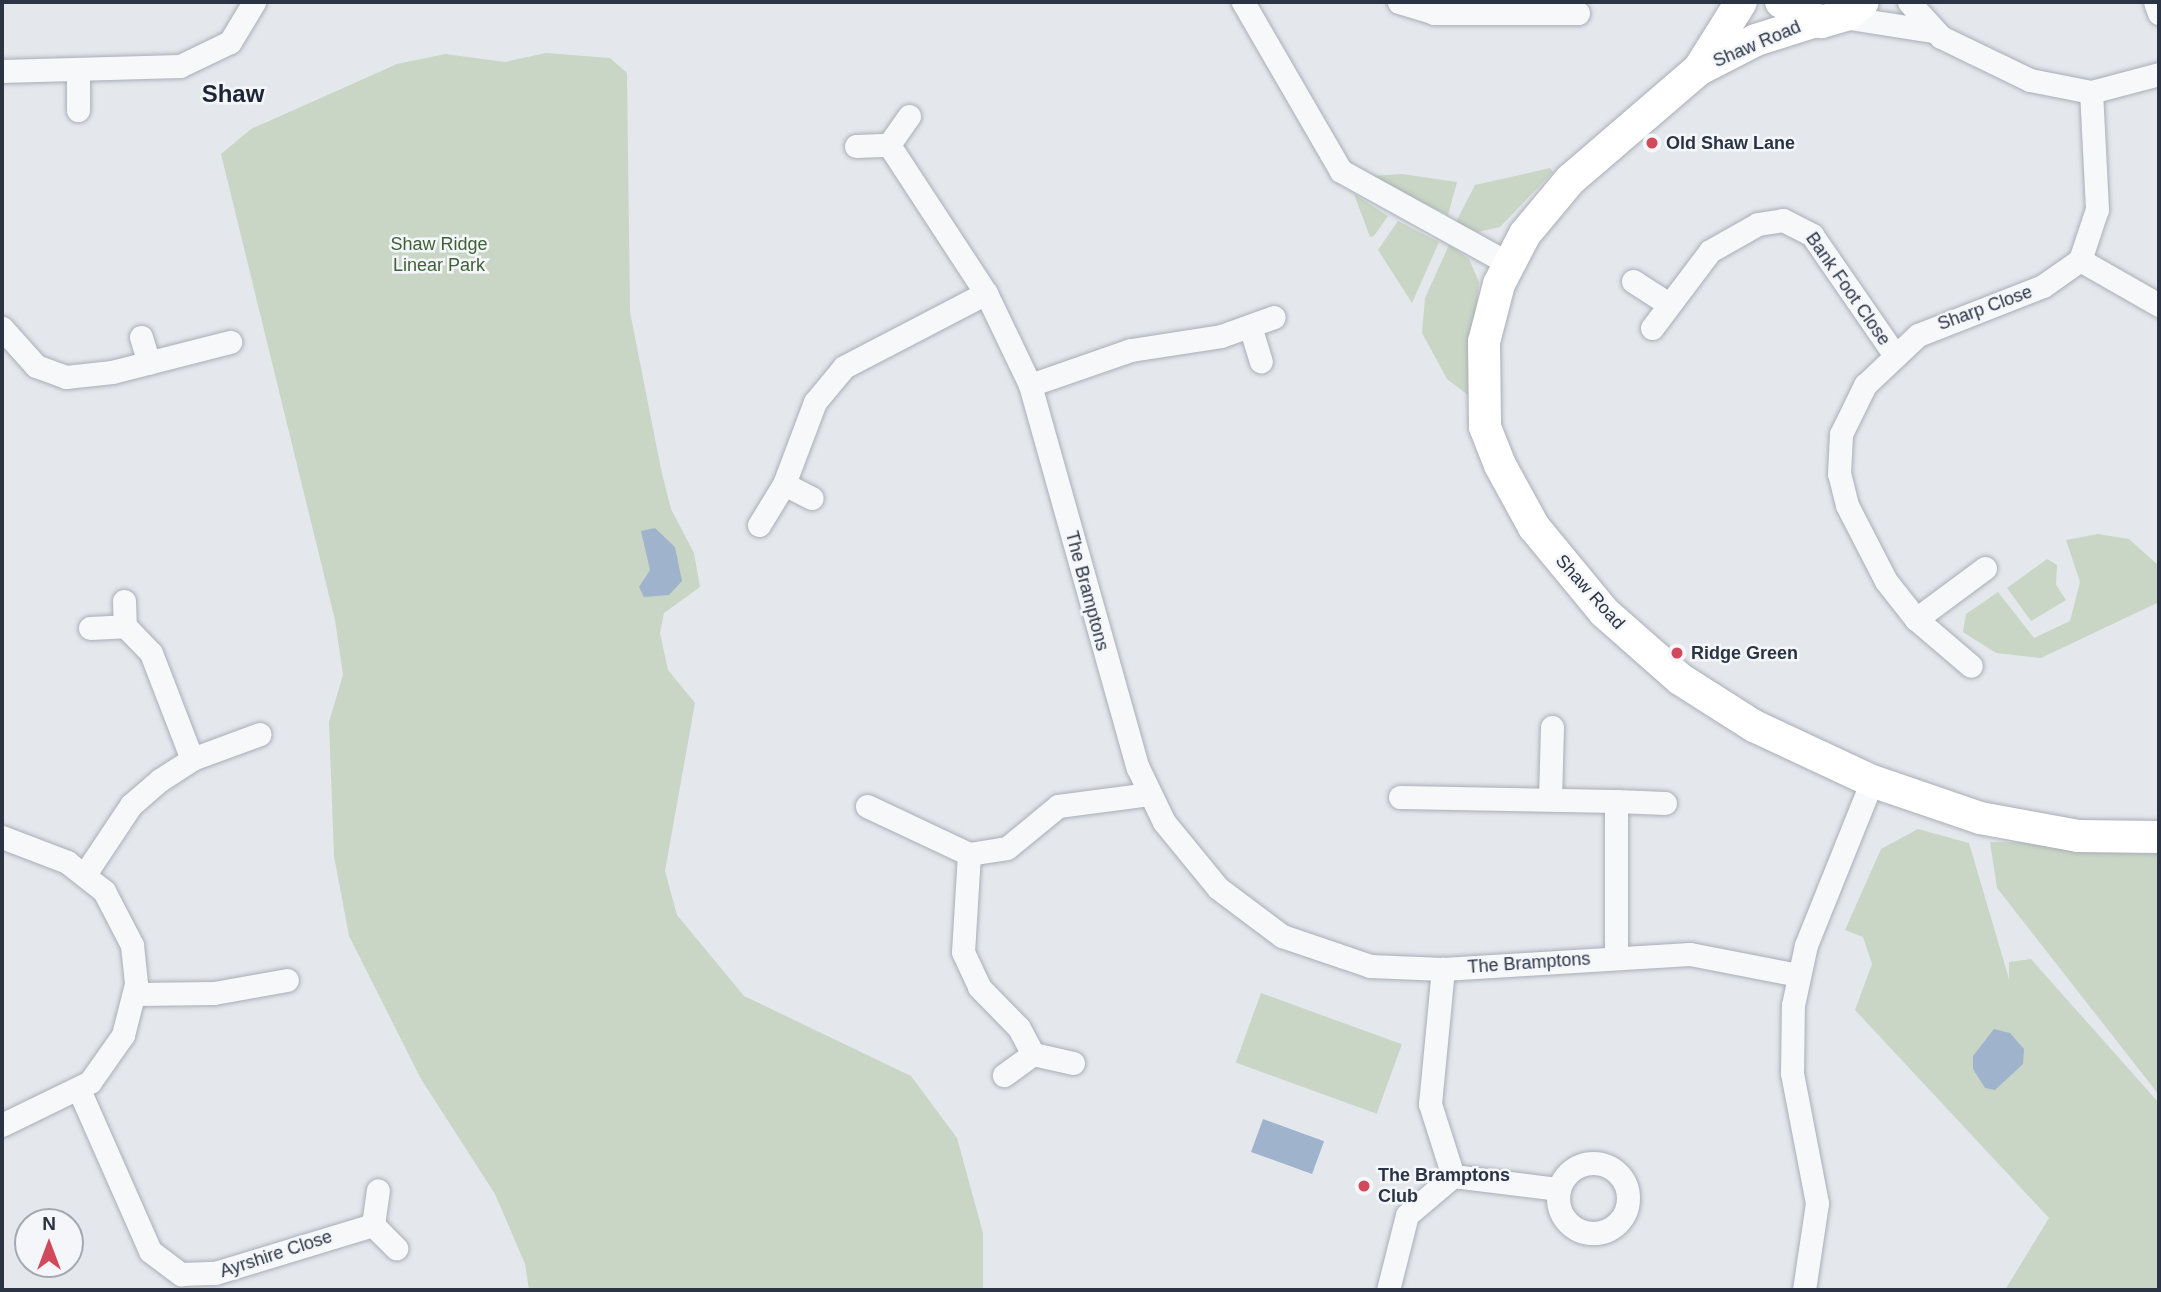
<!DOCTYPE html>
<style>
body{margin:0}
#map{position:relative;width:2161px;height:1292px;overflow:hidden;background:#e4e7ec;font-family:Arial,sans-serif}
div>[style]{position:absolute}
.green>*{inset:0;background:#c9d6c5;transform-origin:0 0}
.water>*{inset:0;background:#9fb4cc;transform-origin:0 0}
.roads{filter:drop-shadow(0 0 2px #a9aeb7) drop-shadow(0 0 2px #a9aeb7)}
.street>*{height:23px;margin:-11.5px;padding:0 11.5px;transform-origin:11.5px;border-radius:11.5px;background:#f7f8fa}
.street>.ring{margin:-11.5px;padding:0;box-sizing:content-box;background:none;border:23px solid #f7f8fa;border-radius:50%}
.secondary>*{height:32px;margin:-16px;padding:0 16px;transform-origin:16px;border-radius:16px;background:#fff}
.dots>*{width:19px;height:19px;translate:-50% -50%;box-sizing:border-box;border:4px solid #f4f6f9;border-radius:50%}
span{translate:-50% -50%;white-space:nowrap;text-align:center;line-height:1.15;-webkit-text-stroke:5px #f4f6f9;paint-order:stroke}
.street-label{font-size:18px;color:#2b3445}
.poi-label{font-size:18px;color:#2b3445;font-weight:700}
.left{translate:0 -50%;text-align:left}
.park-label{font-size:18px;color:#3f6138}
.district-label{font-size:24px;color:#1d2536;font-weight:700}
.frame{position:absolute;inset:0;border:4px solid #2b3445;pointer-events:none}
.north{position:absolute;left:14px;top:1208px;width:70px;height:70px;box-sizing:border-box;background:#f4f6f9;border:2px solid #a4a8b1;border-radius:50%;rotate:0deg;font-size:19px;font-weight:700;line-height:28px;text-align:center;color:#2b3445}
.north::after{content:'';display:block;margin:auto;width:24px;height:32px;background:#d1495b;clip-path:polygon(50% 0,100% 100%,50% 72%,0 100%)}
</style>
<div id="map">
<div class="green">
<i style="clip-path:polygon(546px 53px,610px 58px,627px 73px,630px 312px,661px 469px,671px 509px,694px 553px,700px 587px,664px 613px,660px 633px,668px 670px,695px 703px,665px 871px,677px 915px,744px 996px,911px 1076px,957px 1138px,983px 1233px,983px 1290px,529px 1290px,525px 1264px,495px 1194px,421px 1079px,349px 936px,334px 856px,329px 722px,343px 675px,335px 620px,221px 154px,251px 129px,397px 64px,445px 54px,505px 62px)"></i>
<i style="clip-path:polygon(1550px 168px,1553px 172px,1500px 227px,1478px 232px,1456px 222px,1475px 185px)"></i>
<i style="clip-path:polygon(1402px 174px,1457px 182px,1448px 215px,1370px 176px)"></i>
<i style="clip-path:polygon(1354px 194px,1388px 216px,1374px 236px,1370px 237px)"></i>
<i style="clip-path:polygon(1398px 221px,1439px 242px,1412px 303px,1378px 250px)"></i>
<i style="clip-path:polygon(1449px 245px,1469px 259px,1479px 282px,1468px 395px,1447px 379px,1422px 333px,1425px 298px)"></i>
<i style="clip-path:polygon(2098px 534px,2129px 539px,2159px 566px,2159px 602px,2041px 658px,1996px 653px,1963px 632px,1966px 614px,1998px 592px,2034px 638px,2070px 621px,2080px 582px,2066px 540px)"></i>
<i style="clip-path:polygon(2047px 559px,2057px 565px,2056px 585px,2066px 600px,2031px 621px,2007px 588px)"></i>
<i style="clip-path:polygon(1918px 829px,1969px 843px,2009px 979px,2009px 962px,2031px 959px,2159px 1103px,2159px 1290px,2005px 1290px,2049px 1218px,1855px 1010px,1872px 964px,1863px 937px,1845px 930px,1881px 849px)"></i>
<i style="clip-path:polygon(1990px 842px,2159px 845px,2159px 1095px,1997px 888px)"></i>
<i style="left:1261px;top:993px;width:150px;height:74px;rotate:20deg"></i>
</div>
<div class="water">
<i style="clip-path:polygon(655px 528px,675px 547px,682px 581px,669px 595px,644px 597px,639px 587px,650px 570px,641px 531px)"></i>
<i style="clip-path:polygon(1994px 1029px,2010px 1033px,2024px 1049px,2023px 1064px,1995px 1090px,1985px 1088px,1973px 1069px,1973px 1056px)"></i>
<i style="left:1263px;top:1119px;width:65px;height:35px;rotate:20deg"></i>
</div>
<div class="roads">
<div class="street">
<i style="left:1243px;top:2px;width:195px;rotate:59.9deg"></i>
<i style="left:1341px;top:171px;width:191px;rotate:28.9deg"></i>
<i style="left:1399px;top:2px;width:37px;rotate:17deg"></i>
<i style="left:1434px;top:13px;width:144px"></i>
<i style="left:1909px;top:2px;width:47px;rotate:47.6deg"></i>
<i style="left:1941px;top:37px;width:99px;rotate:25.8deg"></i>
<i style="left:2030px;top:80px;width:62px;rotate:11.1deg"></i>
<i style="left:2091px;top:92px;width:70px;rotate:-14.8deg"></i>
<i style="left:2155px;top:2px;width:12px;rotate:70deg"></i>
<i style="left:1843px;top:17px;width:90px;rotate:8.9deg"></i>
<i style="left:2px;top:71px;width:178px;rotate:-1.6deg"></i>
<i style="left:180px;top:66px;width:55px;rotate:-25.6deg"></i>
<i style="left:230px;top:42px;width:47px;rotate:-59deg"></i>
<i style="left:78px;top:71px;width:39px;rotate:90deg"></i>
<i style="left:909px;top:116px;width:35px;rotate:125deg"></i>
<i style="left:889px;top:145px;width:177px;rotate:56.8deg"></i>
<i style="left:986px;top:293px;width:102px;rotate:64.4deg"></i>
<i style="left:1030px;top:385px;width:398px;rotate:74.3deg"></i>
<i style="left:1138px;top:768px;width:60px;rotate:64.3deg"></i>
<i style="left:1164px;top:822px;width:85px;rotate:50.7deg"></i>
<i style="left:1218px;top:888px;width:80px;rotate:36.9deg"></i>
<i style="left:1282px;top:936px;width:93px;rotate:18.8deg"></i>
<i style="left:1370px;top:966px;width:73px;rotate:2.4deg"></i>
<i style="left:1443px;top:969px;width:247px;rotate:-3.5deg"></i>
<i style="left:1690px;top:954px;width:110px;rotate:11deg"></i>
<i style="left:856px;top:146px;width:33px;rotate:-2deg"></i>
<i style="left:2080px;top:260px;width:91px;rotate:29.7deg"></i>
<i style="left:1633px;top:281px;width:40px;rotate:32.9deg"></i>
<i style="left:1250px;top:326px;width:37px;rotate:73deg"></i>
<i style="left:2px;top:328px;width:51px;rotate:48.2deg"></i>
<i style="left:36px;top:366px;width:32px;rotate:20deg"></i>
<i style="left:66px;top:377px;width:46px;rotate:-6.2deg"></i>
<i style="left:112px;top:372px;width:122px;rotate:-14.3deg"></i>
<i style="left:1652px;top:328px;width:96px;rotate:-53deg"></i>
<i style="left:1710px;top:251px;width:55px;rotate:-29.4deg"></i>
<i style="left:1758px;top:224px;width:25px;rotate:-9deg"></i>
<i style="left:1783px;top:220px;width:33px;rotate:27deg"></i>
<i style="left:1812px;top:235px;width:145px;rotate:55.4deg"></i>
<i style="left:141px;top:337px;width:27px;rotate:73deg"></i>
<i style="left:1030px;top:385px;width:107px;rotate:-19.1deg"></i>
<i style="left:1131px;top:350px;width:91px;rotate:-8.8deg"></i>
<i style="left:1221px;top:336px;width:56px;rotate:-19.7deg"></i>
<i style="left:784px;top:484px;width:31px;rotate:27deg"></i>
<i style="left:759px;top:525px;width:48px;rotate:-58.6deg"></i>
<i style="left:784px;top:484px;width:88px;rotate:-69.3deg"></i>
<i style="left:815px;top:402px;width:45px;rotate:-50.4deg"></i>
<i style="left:844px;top:367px;width:160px;rotate:-27.5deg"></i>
<i style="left:1985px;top:568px;width:86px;rotate:143.5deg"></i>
<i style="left:1916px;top:619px;width:48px;rotate:-128.3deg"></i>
<i style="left:1886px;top:581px;width:85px;rotate:-117.2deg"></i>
<i style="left:1847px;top:505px;width:32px;rotate:-104deg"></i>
<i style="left:1839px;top:474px;width:40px;rotate:-87.1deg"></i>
<i style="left:1841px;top:434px;width:55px;rotate:-63.9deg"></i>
<i style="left:1865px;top:385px;width:73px;rotate:-43.3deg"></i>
<i style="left:1918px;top:335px;width:134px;rotate:-21.4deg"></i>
<i style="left:2043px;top:286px;width:45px;rotate:-35.1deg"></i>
<i style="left:2080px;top:260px;width:54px;rotate:-71.6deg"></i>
<i style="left:2097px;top:209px;width:117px;rotate:-92.9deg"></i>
<i style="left:124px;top:601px;width:25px;rotate:88deg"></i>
<i style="left:1916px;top:619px;width:72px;rotate:40.5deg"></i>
<i style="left:90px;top:628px;width:35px;rotate:-3deg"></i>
<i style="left:125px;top:626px;width:37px;rotate:46deg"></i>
<i style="left:151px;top:653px;width:114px;rotate:68.9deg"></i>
<i style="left:1400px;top:797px;width:216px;rotate:1.1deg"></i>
<i style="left:1616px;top:801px;width:156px;rotate:90deg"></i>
<i style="left:1550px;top:799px;width:72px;rotate:-88.4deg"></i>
<i style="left:1616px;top:801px;width:49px;rotate:2.3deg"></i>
<i style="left:867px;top:806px;width:113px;rotate:25.2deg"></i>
<i style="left:969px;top:854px;width:38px;rotate:-9deg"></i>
<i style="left:1007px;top:848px;width:66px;rotate:-39.5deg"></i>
<i style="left:1058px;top:806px;width:92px;rotate:-7.5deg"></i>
<i style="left:2px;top:837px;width:70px;rotate:21deg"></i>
<i style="left:67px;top:862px;width:47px;rotate:38.1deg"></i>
<i style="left:104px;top:891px;width:61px;rotate:62.6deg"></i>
<i style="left:132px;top:945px;width:39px;rotate:84deg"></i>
<i style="left:136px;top:984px;width:53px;rotate:104.3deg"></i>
<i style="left:123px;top:1035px;width:57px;rotate:125.1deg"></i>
<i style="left:90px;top:1082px;width:98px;rotate:154deg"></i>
<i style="left:969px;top:854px;width:98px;rotate:93.5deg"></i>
<i style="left:963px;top:952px;width:38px;rotate:65deg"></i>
<i style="left:979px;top:987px;width:57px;rotate:45.7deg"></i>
<i style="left:1019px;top:1028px;width:30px;rotate:62deg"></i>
<i style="left:1033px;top:1054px;width:36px;rotate:144deg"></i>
<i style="left:85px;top:874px;width:83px;rotate:-56.3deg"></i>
<i style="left:131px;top:805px;width:38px;rotate:-41deg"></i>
<i style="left:160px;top:780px;width:38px;rotate:-33deg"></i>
<i style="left:192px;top:759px;width:72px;rotate:-20.2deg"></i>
<i style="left:136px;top:994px;width:78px;rotate:-0.7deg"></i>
<i style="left:214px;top:993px;width:74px;rotate:-10.1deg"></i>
<i style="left:1033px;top:1054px;width:41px;rotate:12.7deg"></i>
<i style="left:80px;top:1092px;width:174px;rotate:66.2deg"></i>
<i style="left:150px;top:1251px;width:39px;rotate:37deg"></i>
<i style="left:181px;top:1274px;width:34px;rotate:-2deg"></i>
<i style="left:215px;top:1273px;width:165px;rotate:-16.9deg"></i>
<i style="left:373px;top:1225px;width:35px;rotate:-82deg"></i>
<i class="ring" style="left:1558px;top:1163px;width:47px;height:47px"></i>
<i style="left:1453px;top:1176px;width:107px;rotate:7deg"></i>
<i style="left:373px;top:1225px;width:33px;rotate:45deg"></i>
<i style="left:1388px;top:1290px;width:77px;rotate:-75.8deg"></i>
<i style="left:1407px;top:1215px;width:60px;rotate:-40.3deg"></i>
<i style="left:1453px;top:1176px;width:76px;rotate:-107.7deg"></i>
<i style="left:1430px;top:1104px;width:136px;rotate:-84.5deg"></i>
<i style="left:1804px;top:1290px;width:88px;rotate:-81.5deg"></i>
<i style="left:1817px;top:1203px;width:132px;rotate:-100.9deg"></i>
<i style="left:1792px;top:1073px;width:68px;rotate:-89.2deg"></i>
<i style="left:1793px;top:1005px;width:61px;rotate:-77.8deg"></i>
<i style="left:1806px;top:945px;width:177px;rotate:-68.1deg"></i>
</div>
<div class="secondary">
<i style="left:1781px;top:2px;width:45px;rotate:26.6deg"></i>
<i style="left:1821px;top:22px;width:29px;rotate:-16deg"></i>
<i style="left:1849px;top:14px;width:18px;rotate:-41deg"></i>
<i style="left:1816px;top:21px;width:63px;rotate:162.4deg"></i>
<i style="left:1756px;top:40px;width:65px;rotate:152.7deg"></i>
<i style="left:1698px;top:70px;width:169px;rotate:139.3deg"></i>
<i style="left:1570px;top:180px;width:70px;rotate:129.8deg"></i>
<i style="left:1525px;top:234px;width:56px;rotate:117.5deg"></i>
<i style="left:1499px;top:284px;width:60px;rotate:104.5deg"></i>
<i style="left:1484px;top:342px;width:85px;rotate:89.3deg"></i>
<i style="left:1485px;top:427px;width:41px;rotate:68.5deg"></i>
<i style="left:1500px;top:465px;width:71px;rotate:61.3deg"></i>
<i style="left:1534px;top:527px;width:110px;rotate:50.5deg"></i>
<i style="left:1604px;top:612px;width:101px;rotate:41.4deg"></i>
<i style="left:1680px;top:679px;width:88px;rotate:32.4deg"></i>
<i style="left:1754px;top:726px;width:130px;rotate:25deg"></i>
<i style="left:1872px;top:781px;width:114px;rotate:18.9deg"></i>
<i style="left:1980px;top:818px;width:100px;rotate:10.4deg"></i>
<i style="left:2078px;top:836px;width:81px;rotate:0.7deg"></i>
<i style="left:1701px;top:66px;width:75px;rotate:-58deg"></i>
</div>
</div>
<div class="dots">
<i style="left:1652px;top:143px;background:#d1495b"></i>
<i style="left:1677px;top:653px;background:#d1495b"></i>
<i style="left:1364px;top:1186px;background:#d1495b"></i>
</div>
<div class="street-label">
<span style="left:1757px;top:44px;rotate:-23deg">Shaw Road</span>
<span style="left:1848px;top:289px;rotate:55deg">Bank Foot Close</span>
<span style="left:1985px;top:308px;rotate:-20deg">Sharp Close</span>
<span style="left:1087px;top:591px;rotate:75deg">The Bramptons</span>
<span style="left:1590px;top:592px;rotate:48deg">Shaw Road</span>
<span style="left:1529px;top:963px;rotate:-4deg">The Bramptons</span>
<span style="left:276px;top:1254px;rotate:-18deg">Ayrshire Close</span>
</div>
<div class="poi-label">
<span class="left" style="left:1666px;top:143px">Old Shaw Lane</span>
<span class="left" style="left:1691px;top:653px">Ridge Green</span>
<span class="left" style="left:1378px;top:1186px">The Bramptons<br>Club</span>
</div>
<div class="park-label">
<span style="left:439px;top:255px">Shaw Ridge<br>Linear Park</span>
</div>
<div class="district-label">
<span style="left:233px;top:94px">Shaw</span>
</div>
<div class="frame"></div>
<div class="north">N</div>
</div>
